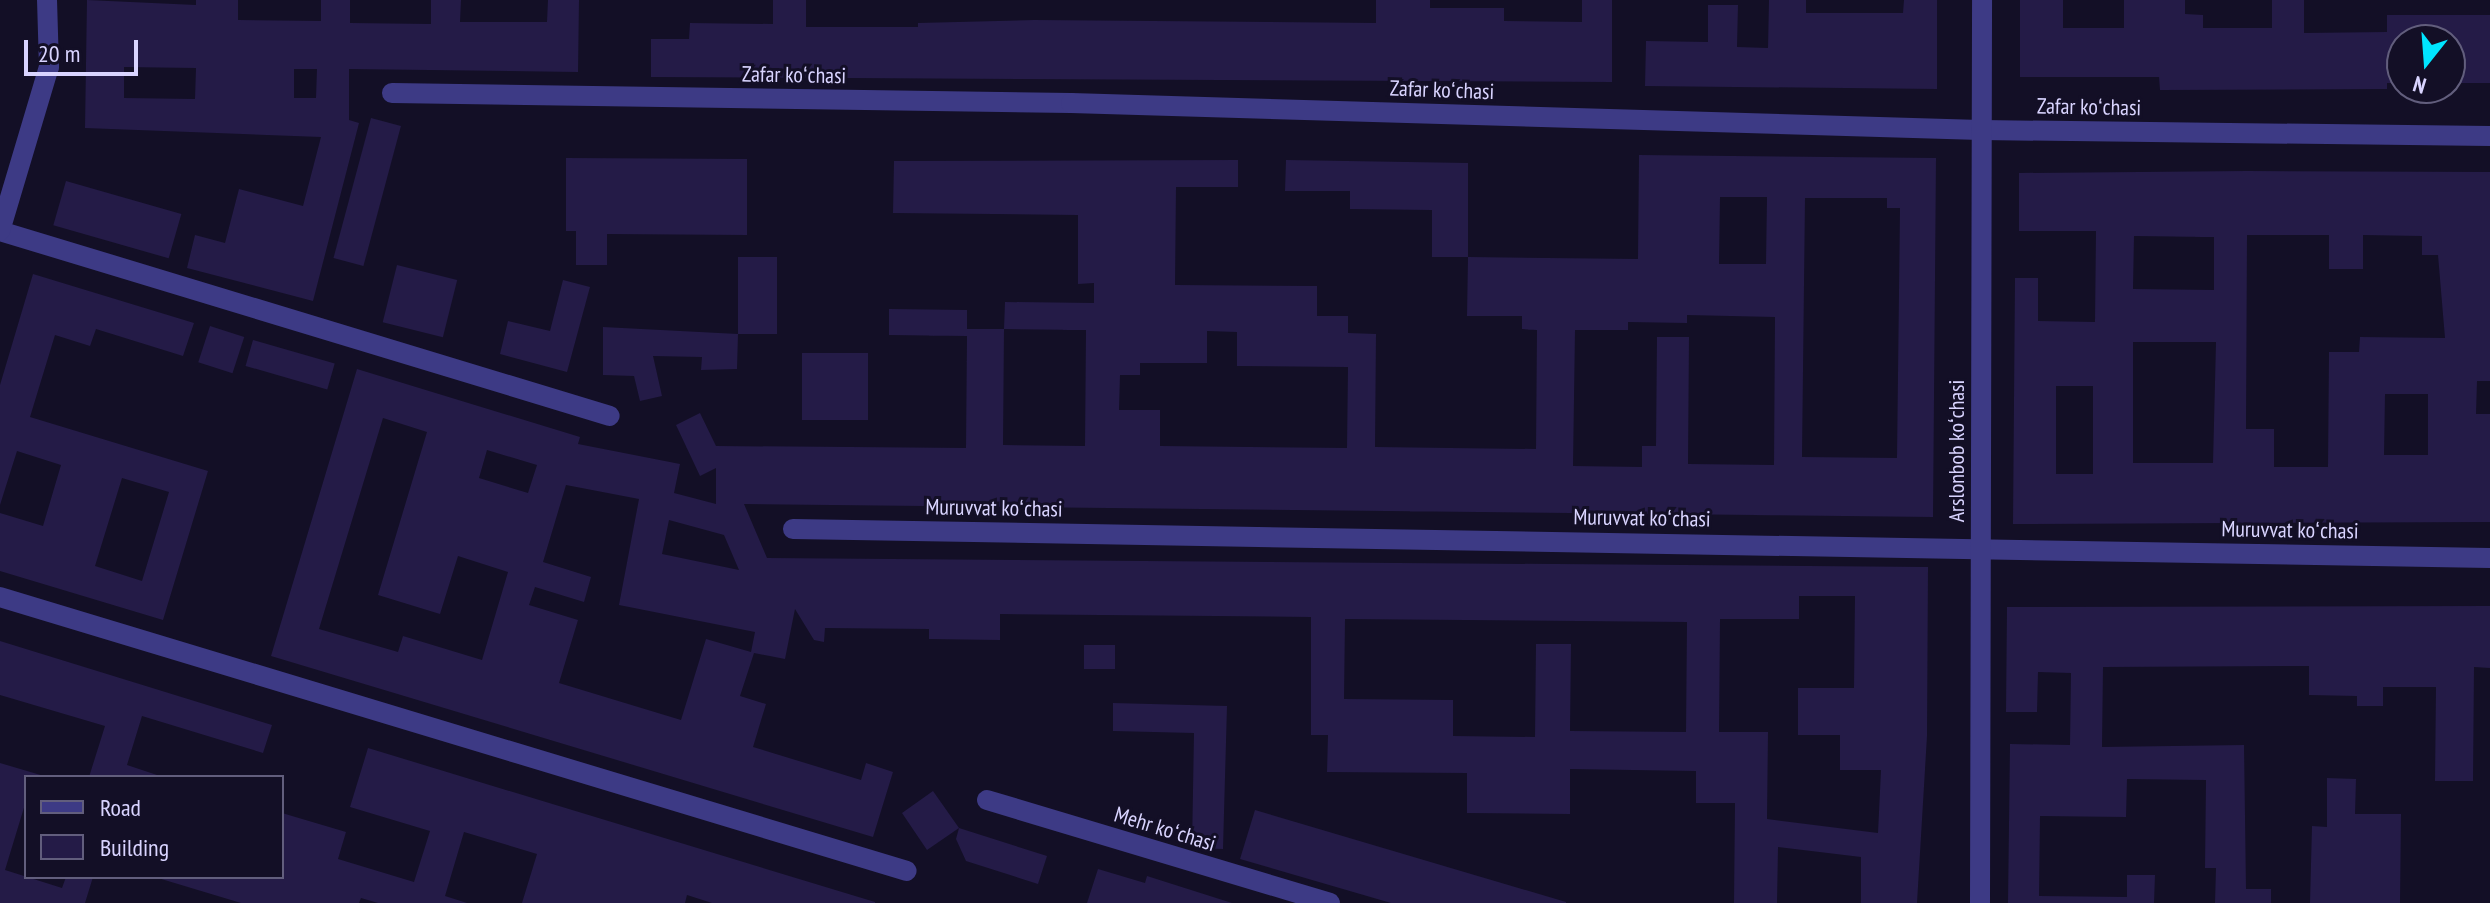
<!DOCTYPE html>
<meta charset="utf-8">
<style>
body{margin:0}
#map{position:relative;width:2490px;height:903px;overflow:hidden;background:#130f26;font-family:"PT Sans Narrow",sans-serif}
div>[style]{position:absolute}
.building>*{inset:0;background:#241b47;transform-origin:0 0}
.minor>*{height:20px;margin:-10px;padding:0 10px;transform-origin:10px;border-radius:10px;background:#3d3a85}
span{translate:-50% -50%;white-space:nowrap;text-align:center;line-height:1.15;-webkit-text-stroke:6px #130f26;paint-order:stroke}
.street-label{font-size:22px;color:#d9d4ff}
.legend{position:absolute;left:24px;top:775px;width:260px;height:104px;box-sizing:border-box;background:#130f26;border:2px solid #625e7d;margin:0;padding:10px 14px;list-style:none;font-size:24px;color:#d9d4ff}
.legend li{display:flex;align-items:center;gap:16px;height:40px}
.legend b{width:40px;border:2px solid #625e7d}
.north{position:absolute;left:2386px;top:24px;width:80px;height:80px;box-sizing:border-box;background:#130f26;border:2px solid #625e7d;border-radius:50%;rotate:197deg;font-size:22px;font-weight:700;line-height:32px;text-align:center;color:#d9d4ff}
.north::after{content:'';display:block;margin:auto;width:28px;height:36px;background:#00e5ff;clip-path:polygon(50% 0,100% 100%,50% 72%,0 100%)}
.scale{position:absolute;left:24px;top:40px;width:114px;height:36px;box-sizing:border-box;border:4px solid #d9d4ff;border-top:0;padding-left:10px;font-size:24px;line-height:28px;white-space:nowrap;color:#d9d4ff;-webkit-text-stroke:6px #130f26;paint-order:stroke}
</style>
<div id="map">
<div class="building">
<i style="clip-path:polygon(evenodd,87px 0,196px 5px,196px 0,238px 0,238px 20px,321px 21px,321px 0,350px 0,350px 23px,431px 24px,431px 0,461px 0,460px 22px,547px 22px,548px 0,579px 0,578px 72px,349px 69px,349px 120px,359px 123px,313px 301px,187px 268px,195px 235px,225px 243px,239px 189px,303px 206px,321px 137px,85px 128px,87px 0,124px 67px,196px 68px,195px 99px,124px 98px,124px 67px,87px 0,294px 69px,317px 69px,316px 98px,294px 98px,294px 69px)"></i>
<i style="clip-path:polygon(773px 0,806px 0,806px 27px,918px 27px,918px 23px,1034px 20px,1376px 23px,1376px 0,1430px 0,1430px 8px,1504px 8px,1504px 21px,1582px 22px,1582px 0,1612px 0,1612px 82px,651px 77px,651px 39px,689px 39px,690px 23px,773px 24px)"></i>
<i style="clip-path:polygon(1769px 0,1806px 0,1806px 13px,1903px 13px,1904px 0,1937px 0,1937px 89px,1645px 86px,1646px 41px,1708px 42px,1708px 5px,1738px 5px,1737px 47px,1768px 48px)"></i>
<i style="clip-path:polygon(2020px 0,2063px 0,2063px 28px,2124px 28px,2124px 0,2185px 0,2185px 14px,2203px 15px,2203px 28px,2272px 28px,2272px 0,2304px 0,2304px 33px,2387px 32px,2387px 15px,2490px 15px,2490px 83px,2450px 83px,2450px 40px,2402px 40px,2402px 83px,2387px 83px,2387px 89px,2160px 90px,2159px 77px,2020px 77px)"></i>
<i style="left:371px;top:118px;width:31px;height:145px;rotate:15deg"></i>
<i style="clip-path:polygon(evenodd,1639px 155px,1936px 158px,1933px 517px,744px 504px,767px 558px,1928px 567px,1927px 736px,1917px 903px,1861px 903px,1861px 857px,1778px 847px,1777px 903px,1734px 903px,1735px 803px,1696px 803px,1696px 771px,1570px 769px,1570px 814px,1467px 813px,1467px 773px,1327px 772px,1328px 735px,1311px 735px,1311px 617px,1000px 614px,1000px 640px,929px 639px,929px 629px,825px 628px,824px 642px,814px 640px,795px 609px,785px 659px,754px 653px,740px 696px,766px 704px,753px 747px,861px 780px,866px 763px,893px 772px,873px 837px,271px 656px,357px 369px,580px 437px,578px 444px,680px 464px,674px 493px,716px 504px,716px 468px,700px 476px,676px 425px,700px 413px,716px 446px,966px 448px,967px 336px,889px 335px,889px 309px,967px 310px,967px 329px,1004px 329px,1003px 445px,1085px 446px,1086px 330px,1004px 329px,1005px 302px,1094px 303px,1094px 283px,1078px 284px,1078px 215px,893px 213px,894px 161px,1238px 160px,1238px 187px,1176px 187px,1175px 285px,1317px 286px,1317px 316px,1348px 316px,1348px 333px,1376px 334px,1375px 447px,1536px 449px,1537px 330px,1522px 329px,1522px 316px,1467px 316px,1468px 257px,1638px 259px,1639px 155px,1720px 197px,1767px 197px,1766px 264px,1719px 264px,1720px 197px,1639px 155px,1805px 198px,1887px 198px,1887px 208px,1900px 208px,1897px 458px,1802px 457px,1805px 198px,1639px 155px,1687px 315px,1775px 317px,1774px 465px,1688px 464px,1689px 337px,1657px 337px,1656px 446px,1642px 446px,1642px 467px,1573px 466px,1575px 330px,1628px 330px,1628px 322px,1687px 323px,1687px 315px,1639px 155px,1207px 331px,1237px 332px,1237px 366px,1348px 367px,1347px 448px,1160px 446px,1160px 410px,1119px 410px,1120px 375px,1140px 375px,1140px 363px,1207px 363px,1207px 331px,1639px 155px,383px 418px,427px 432px,378px 595px,440px 614px,458px 556px,508px 572px,482px 660px,403px 636px,398px 652px,319px 629px,383px 418px,1639px 155px,487px 450px,537px 465px,528px 493px,479px 478px,487px 450px,1639px 155px,566px 485px,639px 499px,619px 605px,755px 632px,751px 652px,706px 639px,681px 720px,559px 683px,578px 620px,529px 605px,535px 587px,584px 602px,591px 577px,543px 562px,566px 485px,1639px 155px,669px 520px,724px 535px,739px 570px,662px 554px,669px 520px,1639px 155px,1799px 596px,1855px 596px,1854px 688px,1798px 688px,1798px 735px,1840px 735px,1840px 770px,1881px 770px,1878px 833px,1767px 819px,1768px 732px,1719px 732px,1720px 619px,1799px 619px,1799px 596px,1639px 155px,1345px 619px,1687px 622px,1686px 732px,1570px 731px,1571px 644px,1536px 644px,1535px 737px,1453px 736px,1453px 700px,1344px 699px,1345px 619px)"></i>
<i style="clip-path:polygon(566px 158px,747px 159px,747px 235px,607px 234px,607px 265px,576px 265px,576px 231px,566px 231px)"></i>
<i style="clip-path:polygon(1286px 160px,1468px 163px,1468px 257px,1432px 257px,1432px 210px,1350px 209px,1350px 191px,1285px 191px)"></i>
<i style="clip-path:polygon(evenodd,2247px 171px,2490px 172px,2490px 381px,2477px 381px,2476px 414px,2490px 414px,2490px 522px,2013px 524px,2015px 278px,2038px 278px,2038px 321px,2095px 322px,2096px 231px,2019px 231px,2019px 173px,2247px 171px,2247px 235px,2329px 235px,2329px 269px,2363px 269px,2363px 235px,2422px 236px,2422px 255px,2438px 255px,2445px 338px,2360px 337px,2359px 352px,2329px 352px,2328px 467px,2274px 467px,2274px 429px,2246px 429px,2247px 235px,2247px 171px,2134px 236px,2214px 237px,2214px 290px,2133px 289px,2134px 236px,2247px 171px,2133px 342px,2216px 342px,2213px 463px,2133px 463px,2133px 342px,2247px 171px,2056px 386px,2093px 386px,2093px 474px,2056px 474px,2056px 386px,2247px 171px,2385px 394px,2428px 394px,2428px 455px,2384px 455px,2385px 394px)"></i>
<i style="left:66px;top:181px;width:120px;height:46px;rotate:16deg"></i>
<i style="clip-path:polygon(738px 257px,777px 257px,777px 334px,738px 334px,737px 369px,701px 370px,702px 357px,653px 356px,662px 396px,640px 401px,634px 376px,603px 375px,603px 327px,738px 334px)"></i>
<i style="left:397px;top:265px;width:62px;height:59px;rotate:14deg"></i>
<i style="clip-path:polygon(evenodd,33px 274px,194px 323px,183px 356px,96px 329px,90px 346px,55px 335px,30px 417px,208px 471px,163px 620px,0 571px,0 513px,43px 526px,61px 465px,17px 451px,0 505px,0 385px,33px 274px,122px 478px,169px 492px,142px 581px,95px 566px,122px 478px)"></i>
<i style="clip-path:polygon(563px 280px,590px 287px,567px 372px,500px 354px,508px 321px,550px 331px)"></i>
<i style="left:210px;top:326px;width:36px;height:38px;rotate:18deg"></i>
<i style="left:253px;top:340px;width:85px;height:27px;rotate:16deg"></i>
<i style="left:802px;top:353px;width:66px;height:67px"></i>
<i style="clip-path:polygon(2490px 606px,2490px 668px,2474px 667px,2473px 781px,2435px 781px,2436px 687px,2383px 687px,2383px 706px,2357px 706px,2357px 696px,2309px 695px,2309px 666px,2103px 667px,2102px 747px,2244px 745px,2246px 889px,2271px 889px,2271px 903px,2215px 903px,2216px 868px,2205px 868px,2206px 780px,2127px 779px,2126px 817px,2040px 816px,2039px 896px,2127px 897px,2127px 875px,2155px 875px,2154px 903px,2008px 903px,2010px 744px,2070px 745px,2071px 673px,2038px 672px,2037px 712px,2006px 712px,2007px 607px)"></i>
<i style="clip-path:polygon(0 641px,272px 725px,263px 753px,142px 716px,127px 765px,163px 777px,89px 777px,105px 726px,0 695px)"></i>
<i style="left:1084px;top:645px;width:31px;height:24px"></i>
<i style="clip-path:polygon(1113px 703px,1227px 706px,1223px 849px,1192px 848px,1194px 733px,1113px 731px)"></i>
<i style="clip-path:polygon(368px 748px,875px 902px,875px 903px,712px 903px,687px 895px,685px 903px,522px 903px,537px 854px,464px 832px,445px 896px,467px 903px,378px 903px,361px 898px,359px 903px,241px 903px,158px 878px,282px 877px,282px 813px,346px 832px,338px 859px,414px 882px,430px 831px,350px 807px)"></i>
<i style="clip-path:polygon(0 763px,44px 776px,26px 777px,26px 801px,5px 870px,62px 888px,66px 877px,93px 877px,85px 903px,0 903px)"></i>
<i style="clip-path:polygon(2327px 778px,2356px 779px,2355px 814px,2401px 814px,2400px 903px,2310px 903px,2312px 826px,2327px 827px)"></i>
<i style="clip-path:polygon(933px 791px,959px 828px,1047px 856px,1038px 884px,966px 861px,956px 839px,959px 828px,927px 850px,902px 813px)"></i>
<i style="clip-path:polygon(1255px 810px,1566px 902px,1566px 903px,1391px 903px,1240px 859px)"></i>
<i style="clip-path:polygon(1098px 869px,1145px 883px,1147px 876px,1232px 903px,1087px 903px)"></i>
</div>
<div class="minor">
<i style="left:392px;top:93px;width:679px;rotate:0.84deg"></i>
<i style="left:1071px;top:103px;width:910px;rotate:1.7deg"></i>
<i style="left:1981px;top:130px;width:509px;rotate:0.68deg"></i>
<i style="left:0;top:231px;width:637px;rotate:16.87deg"></i>
<i style="left:0;top:231px;width:171px;rotate:-73.4deg"></i>
<i style="left:49px;top:67px;width:67px;rotate:-91.7deg"></i>
<i style="left:793px;top:529px;width:1697px;rotate:0.98deg"></i>
<i style="left:0;top:597px;width:947px;rotate:16.81deg"></i>
<i style="left:987px;top:800px;width:358px;rotate:16.7deg"></i>
<i style="left:1980px;top:903px;width:903px;rotate:-89.87deg"></i>
</div>
<div class="street-label">
<span style="left:794px;top:75px;rotate:1deg">Zafar koʻchasi</span>
<span style="left:1442px;top:90px;rotate:2deg">Zafar koʻchasi</span>
<span style="left:2089px;top:107px;rotate:1deg">Zafar koʻchasi</span>
<span style="left:1957px;top:451px;rotate:-90deg">Arslonbob koʻchasi</span>
<span style="left:994px;top:508px;rotate:1deg">Muruvvat koʻchasi</span>
<span style="left:1642px;top:518px;rotate:1deg">Muruvvat koʻchasi</span>
<span style="left:2290px;top:530px;rotate:1deg">Muruvvat koʻchasi</span>
<span style="left:1165px;top:829px;rotate:17deg">Mehr koʻchasi</span>
</div>
<ul class="legend">
<li><b style="height:10px;background:#3d3a85"></b>Road</li>
<li><b style="height:22px;background:#241b47"></b>Building</li>
</ul>
<div class="north">N</div>
<div class="scale">20 m</div>
</div>
